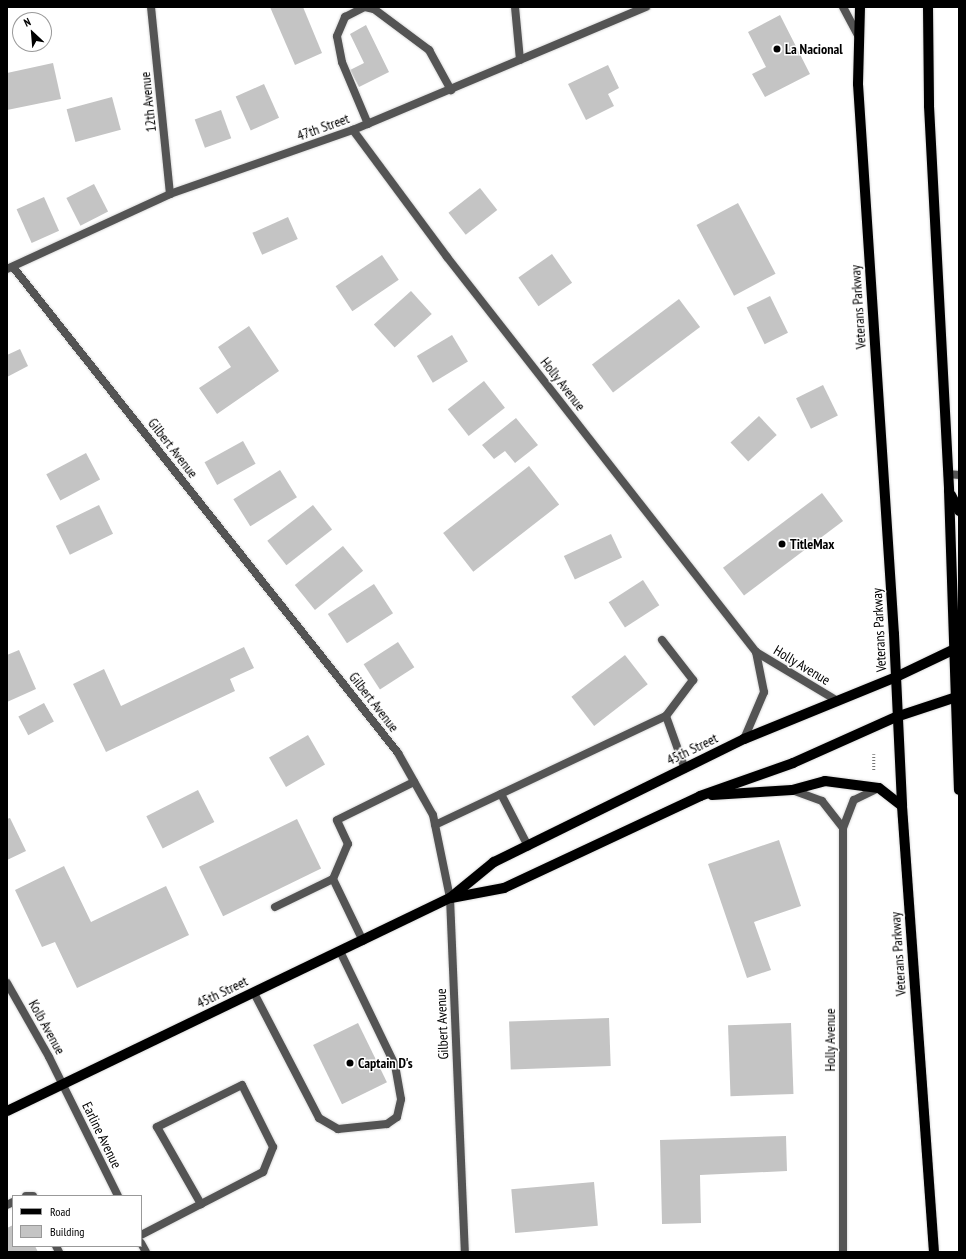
<!DOCTYPE html>
<style>
body{margin:0}
#map{position:relative;width:966px;height:1259px;overflow:hidden;background:#fff;font-family:"PT Sans Narrow",sans-serif}
div>[style]{position:absolute}
.building>*{inset:0;background:#c4c4c4;transform-origin:0 0}
.path>*{height:2.5px;margin-top:-1.25px;transform-origin:0;background:repeating-linear-gradient(90deg,#767676 0 1px,transparent 0 3px)}
.roads{filter:drop-shadow(0 0 1px #dbdbdb) drop-shadow(0 0 1px #dbdbdb)}
.lane>*{height:8px;margin:-4px;padding:0 4px;transform-origin:4px;border-radius:4px;background:#545454}
.street>*{height:8px;margin:-4px;padding:0 4px;transform-origin:4px;border-radius:4px;background:#545454}
.primary>*{height:10px;margin:-5px;padding:0 5px;transform-origin:5px;border-radius:5px;background:#000}
.dots>*{width:11px;height:11px;translate:-50% -50%;box-sizing:border-box;border:2px solid #fff;border-radius:50%}
span{translate:-50% -50%;white-space:nowrap;text-align:center;line-height:1.15;-webkit-text-stroke:3px #fff;paint-order:stroke}
.poi-label{font-size:14px;color:#000;font-weight:700}
.left{translate:0 -50%;text-align:left}
.street-label{font-size:14px;color:#000}
.frame{position:absolute;inset:0;border:8px solid #000;pointer-events:none}
.legend{position:absolute;left:12px;top:1195px;width:130px;height:52px;box-sizing:border-box;background:#fff;border:1px solid #999;margin:0;padding:5px 7px;list-style:none;font-size:12px;color:#000}
.legend li{display:flex;align-items:center;gap:8px;height:20px}
.legend b{width:20px;border:1px solid #999}
.north{position:absolute;left:12px;top:12px;width:40px;height:40px;box-sizing:border-box;background:#fff;border:1px solid #999;border-radius:50%;rotate:334deg;font-size:11px;font-weight:700;line-height:16px;text-align:center;color:#000}
.north::after{content:'';display:block;margin:auto;width:14px;height:18px;background:#000;clip-path:polygon(50% 0,100% 100%,50% 72%,0 100%)}
</style>
<div id="map">
<div class="building">
<i style="clip-path:polygon(270px 7px,303px 7px,322px 53px,295px 65px)"></i>
<i style="clip-path:polygon(780px 15px,810px 74px,765px 97px,752px 74px,766px 67px,748px 32px)"></i>
<i style="clip-path:polygon(366px 25px,389px 72px,359px 87px,350px 70px,364px 63px,350px 34px)"></i>
<i style="clip-path:polygon(53px 63px,61px 99px,7px 110px,7px 73px)"></i>
<i style="clip-path:polygon(608px 65px,619px 88px,608px 94px,614px 106px,586px 120px,568px 84px)"></i>
<i style="left:264px;top:84px;width:37px;height:31px;rotate:66deg"></i>
<i style="left:112px;top:97px;width:34px;height:47px;rotate:75deg"></i>
<i style="left:221px;top:110px;width:30px;height:28px;rotate:70deg"></i>
<i style="left:94px;top:184px;width:31px;height:31px;rotate:63deg"></i>
<i style="left:480px;top:188px;width:28px;height:40px;rotate:52deg"></i>
<i style="left:44px;top:197px;width:37px;height:30px;rotate:66deg"></i>
<i style="left:738px;top:203px;width:80px;height:47px;rotate:62deg"></i>
<i style="left:288px;top:217px;width:24px;height:39px;rotate:66deg"></i>
<i style="left:552px;top:254px;width:35px;height:41px;rotate:55deg"></i>
<i style="left:382px;top:255px;width:30px;height:56px;rotate:56deg"></i>
<i style="left:411px;top:291px;width:31px;height:50px;rotate:48deg"></i>
<i style="left:770px;top:296px;width:41px;height:26px;rotate:64deg"></i>
<i style="left:679px;top:299px;width:35px;height:109px;rotate:53deg"></i>
<i style="clip-path:polygon(249px 326px,279px 371px,217px 414px,199px 388px,231px 367px,218px 347px)"></i>
<i style="left:452px;top:335px;width:31px;height:41px;rotate:59deg"></i>
<i style="clip-path:polygon(20px 349px,28px 366px,7px 377px,7px 355px)"></i>
<i style="left:484px;top:381px;width:34px;height:46px;rotate:52deg"></i>
<i style="left:823px;top:385px;width:34px;height:30px;rotate:64deg"></i>
<i style="left:759px;top:416px;width:26px;height:39px;rotate:47deg"></i>
<i style="clip-path:polygon(516px 418px,538px 445px,515px 463px,505px 451px,494px 459px,482px 445px)"></i>
<i style="left:243px;top:441px;width:26px;height:44px;rotate:61deg"></i>
<i style="left:86px;top:453px;width:30px;height:45px;rotate:62deg"></i>
<i style="left:529px;top:466px;width:49px;height:109px;rotate:52deg"></i>
<i style="left:280px;top:470px;width:32px;height:55px;rotate:58deg"></i>
<i style="left:822px;top:493px;width:35px;height:124px;rotate:53deg"></i>
<i style="left:99px;top:505px;width:32px;height:48px;rotate:64deg"></i>
<i style="left:313px;top:505px;width:31px;height:58px;rotate:52deg"></i>
<i style="left:611px;top:534px;width:26px;height:52px;rotate:65deg"></i>
<i style="left:343px;top:546px;width:32px;height:62px;rotate:51deg"></i>
<i style="left:643px;top:580px;width:30px;height:41px;rotate:57deg"></i>
<i style="left:374px;top:584px;width:35px;height:55px;rotate:57deg"></i>
<i style="left:398px;top:642px;width:30px;height:41px;rotate:57deg"></i>
<i style="clip-path:polygon(244px 647px,254px 668px,230px 679px,235px 691px,106px 752px,73px 684px,104px 669px,121px 706px)"></i>
<i style="clip-path:polygon(19px 650px,36px 689px,7px 702px,7px 655px)"></i>
<i style="left:625px;top:655px;width:37px;height:68px;rotate:52deg"></i>
<i style="left:44px;top:703px;width:21px;height:29px;rotate:62deg"></i>
<i style="left:308px;top:735px;width:34px;height:45px;rotate:60deg"></i>
<i style="left:198px;top:790px;width:36px;height:58px;rotate:63deg"></i>
<i style="clip-path:polygon(10px 818px,26px 851px,7px 860px,7px 819px)"></i>
<i style="left:297px;top:819px;width:55px;height:109px;rotate:64deg"></i>
<i style="clip-path:polygon(779px 840px,801px 906px,754px 922px,771px 970px,747px 978px,708px 864px)"></i>
<i style="clip-path:polygon(64px 866px,91px 922px,166px 886px,189px 935px,77px 988px,55px 942px,42px 947px,15px 890px)"></i>
<i style="left:609px;top:1018px;width:48px;height:100px;rotate:88deg"></i>
<i style="left:358px;top:1023px;width:66px;height:50px;rotate:64deg"></i>
<i style="left:791px;top:1023px;width:71px;height:63px;rotate:88deg"></i>
<i style="clip-path:polygon(786px 1136px,787px 1171px,700px 1175px,701px 1223px,662px 1224px,660px 1140px)"></i>
<i style="left:594px;top:1182px;width:44px;height:83px;rotate:85deg"></i>
<i style="clip-path:polygon(13px 1225px,13px 1246px,35px 1246px,38px 1252px,7px 1252px,7px 1228px)"></i>
</div>
<div class="path">
<i style="left:874px;top:754px;width:17px;rotate:90deg"></i>
</div>
<div class="roads">
<div class="lane">
<i style="left:368px;top:124px;width:67px;rotate:-112.8deg"></i>
<i style="left:342px;top:62px;width:26px;rotate:-101deg"></i>
<i style="left:337px;top:36px;width:21px;rotate:-67deg"></i>
<i style="left:345px;top:17px;width:22px;rotate:-27deg"></i>
<i style="left:365px;top:7px;width:9px;rotate:13deg"></i>
<i style="left:374px;top:9px;width:69px;rotate:36.7deg"></i>
<i style="left:429px;top:50px;width:46px;rotate:61.2deg"></i>
<i style="left:948px;top:474px;width:11px;rotate:5deg"></i>
<i style="left:662px;top:640px;width:51px;rotate:52.2deg"></i>
<i style="left:693px;top:680px;width:45px;rotate:126.9deg"></i>
<i style="left:501px;top:794px;width:59px;rotate:62.6deg"></i>
<i style="left:435px;top:825px;width:255px;rotate:-25.3deg"></i>
<i style="left:666px;top:716px;width:56px;rotate:70.3deg"></i>
<i style="left:275px;top:907px;width:64px;rotate:-25.8deg"></i>
<i style="left:363px;top:941px;width:69px;rotate:-115.8deg"></i>
<i style="left:333px;top:879px;width:38px;rotate:-67deg"></i>
<i style="left:348px;top:844px;width:26px;rotate:-115deg"></i>
<i style="left:337px;top:820px;width:86px;rotate:-26.3deg"></i>
<i style="left:254px;top:993px;width:141px;rotate:62.5deg"></i>
<i style="left:319px;top:1118px;width:22px;rotate:30deg"></i>
<i style="left:338px;top:1129px;width:49px;rotate:-5.8deg"></i>
<i style="left:387px;top:1124px;width:12px;rotate:-35deg"></i>
<i style="left:397px;top:1117px;width:18px;rotate:-77deg"></i>
<i style="left:401px;top:1099px;width:35px;rotate:-100deg"></i>
<i style="left:395px;top:1065px;width:127px;rotate:-115.8deg"></i>
<i style="left:26px;top:1196px;width:7px"></i>
<i style="left:7px;top:1205px;width:7px;rotate:-27deg"></i>
<i style="left:141px;top:1235px;width:68px;rotate:-27.3deg"></i>
<i style="left:201px;top:1204px;width:70px;rotate:-27.3deg"></i>
<i style="left:263px;top:1172px;width:27px;rotate:-68deg"></i>
<i style="left:273px;top:1147px;width:69px;rotate:-116.6deg"></i>
<i style="left:242px;top:1085px;width:95px;rotate:153.7deg"></i>
<i style="left:157px;top:1127px;width:89px;rotate:60.3deg"></i>
<i style="left:56px;top:1246px;width:7px;rotate:63deg"></i>
</div>
<div class="street">
<i style="left:151px;top:7px;width:188px;rotate:84.2deg"></i>
<i style="left:515px;top:7px;width:53px;rotate:84.6deg"></i>
<i style="left:843px;top:7px;width:34px;rotate:62deg"></i>
<i style="left:353px;top:130px;width:158px;rotate:53.5deg"></i>
<i style="left:447px;top:257px;width:502px;rotate:51.96deg"></i>
<i style="left:756px;top:652px;width:93px;rotate:31deg"></i>
<i style="left:13px;top:267px;width:620px;rotate:51.61deg"></i>
<i style="left:398px;top:753px;width:71px;rotate:60.6deg"></i>
<i style="left:433px;top:815px;width:85px;rotate:78.4deg"></i>
<i style="left:450px;top:898px;width:354px;rotate:87.6deg"></i>
<i style="left:7px;top:269px;width:179px;rotate:-24.7deg"></i>
<i style="left:170px;top:194px;width:194px;rotate:-19.3deg"></i>
<i style="left:353px;top:130px;width:318px;rotate:-22.8deg"></i>
<i style="left:744px;top:739px;width:51px;rotate:-66.9deg"></i>
<i style="left:764px;top:692px;width:41px;rotate:-101.3deg"></i>
<i style="left:792px;top:790px;width:32px;rotate:20deg"></i>
<i style="left:822px;top:801px;width:34px;rotate:52deg"></i>
<i style="left:7px;top:983px;width:85px;rotate:60.4deg"></i>
<i style="left:49px;top:1057px;width:155px;rotate:63.6deg"></i>
<i style="left:141px;top:1243px;width:10px;rotate:61deg"></i>
<i style="left:843px;top:1252px;width:424px;rotate:-90deg"></i>
<i style="left:843px;top:828px;width:30px;rotate:-69deg"></i>
<i style="left:854px;top:800px;width:28px;rotate:-26deg"></i>
</div>
<div class="primary">
<i style="left:860px;top:7px;width:77px;rotate:91.5deg"></i>
<i style="left:858px;top:84px;width:551px;rotate:86.26deg"></i>
<i style="left:894px;top:634px;width:172px;rotate:87.3deg"></i>
<i style="left:902px;top:806px;width:447px;rotate:85.9deg"></i>
<i style="left:928px;top:7px;width:99px;rotate:89.4deg"></i>
<i style="left:929px;top:106px;width:385px;rotate:87deg"></i>
<i style="left:949px;top:490px;width:300px;rotate:88.1deg"></i>
<i style="left:951px;top:495px;width:18px;rotate:63deg"></i>
<i style="left:712px;top:795px;width:80px;rotate:-3.6deg"></i>
<i style="left:792px;top:790px;width:34px;rotate:-15deg"></i>
<i style="left:825px;top:781px;width:54px;rotate:7.4deg"></i>
<i style="left:879px;top:788px;width:29px;rotate:38deg"></i>
<i style="left:451px;top:898px;width:54px;rotate:-10.7deg"></i>
<i style="left:504px;top:888px;width:217px;rotate:-25.1deg"></i>
<i style="left:700px;top:796px;width:99px;rotate:-19.5deg"></i>
<i style="left:793px;top:763px;width:113px;rotate:-24.1deg"></i>
<i style="left:896px;top:717px;width:66px;rotate:-18.4deg"></i>
<i style="left:7px;top:1111px;width:492px;rotate:-25.7deg"></i>
<i style="left:450px;top:898px;width:57px;rotate:-39.3deg"></i>
<i style="left:494px;top:862px;width:279px;rotate:-26.2deg"></i>
<i style="left:744px;top:739px;width:164px;rotate:-22.2deg"></i>
<i style="left:896px;top:677px;width:70px;rotate:-25.5deg"></i>
</div>
</div>
<div class="dots">
<i style="left:777px;top:49px;background:#000"></i>
<i style="left:782px;top:544px;background:#000"></i>
<i style="left:350px;top:1063px;background:#000"></i>
</div>
<div class="poi-label">
<span class="left" style="left:785px;top:49px">La Nacional</span>
<span class="left" style="left:790px;top:544px">TitleMax</span>
<span class="left" style="left:358px;top:1063px">Captain D's</span>
</div>
<div class="street-label">
<span style="left:148px;top:102px;rotate:-96deg">12th Avenue</span>
<span style="left:323px;top:127px;rotate:-20deg">47th Street</span>
<span style="left:858px;top:307px;rotate:-94deg">Veterans Parkway</span>
<span style="left:563px;top:384px;rotate:52deg">Holly Avenue</span>
<span style="left:173px;top:448px;rotate:52deg">Gilbert Avenue</span>
<span style="left:879px;top:630px;rotate:-93deg">Veterans Parkway</span>
<span style="left:802px;top:665px;rotate:31deg">Holly Avenue</span>
<span style="left:374px;top:702px;rotate:52deg">Gilbert Avenue</span>
<span style="left:692px;top:749px;rotate:-26deg">45th Street</span>
<span style="left:898px;top:954px;rotate:-94deg">Veterans Parkway</span>
<span style="left:222px;top:992px;rotate:-26deg">45th Street</span>
<span style="left:442px;top:1024px;rotate:-92deg">Gilbert Avenue</span>
<span style="left:47px;top:1027px;rotate:61deg">Kolb Avenue</span>
<span style="left:830px;top:1040px;rotate:-90deg">Holly Avenue</span>
<span style="left:102px;top:1135px;rotate:64deg">Earline Avenue</span>
</div>
<div class="frame"></div>
<ul class="legend">
<li><b style="height:5px;background:#000"></b>Road</li>
<li><b style="height:11px;background:#c4c4c4"></b>Building</li>
</ul>
<div class="north">N</div>
</div>
